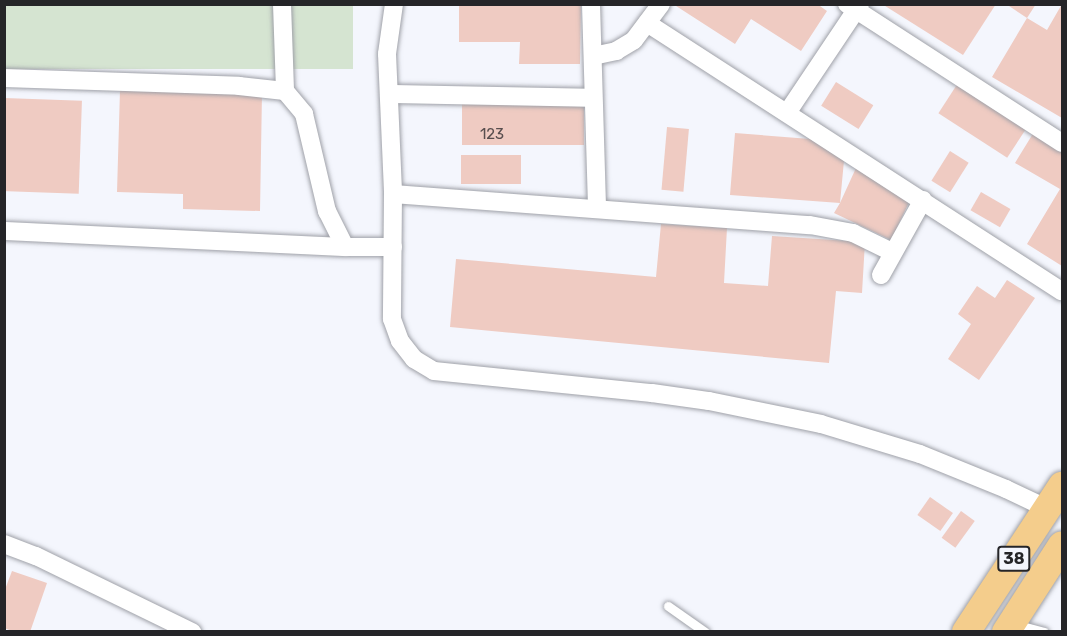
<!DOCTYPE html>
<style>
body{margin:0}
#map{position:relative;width:1067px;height:636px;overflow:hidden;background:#f4f6fd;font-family:Rubik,sans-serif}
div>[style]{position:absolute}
.green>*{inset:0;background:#d5e4d1;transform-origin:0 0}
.building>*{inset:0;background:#efcbc2;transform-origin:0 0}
.roads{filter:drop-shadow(0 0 2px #9fa1a8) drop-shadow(0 0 2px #9fa1a8)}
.service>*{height:9px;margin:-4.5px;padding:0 4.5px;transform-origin:4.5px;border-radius:4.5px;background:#fff}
.minor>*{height:18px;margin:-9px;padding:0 9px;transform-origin:9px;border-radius:9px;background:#fff}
.primary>*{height:28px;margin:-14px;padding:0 14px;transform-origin:14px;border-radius:14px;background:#f4cd8c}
span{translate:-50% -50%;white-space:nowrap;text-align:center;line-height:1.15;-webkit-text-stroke:6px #f4f6fd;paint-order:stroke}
.number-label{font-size:15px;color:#584e4e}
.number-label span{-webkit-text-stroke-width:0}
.shield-label span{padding:2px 4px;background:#f4f6fd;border:2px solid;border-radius:4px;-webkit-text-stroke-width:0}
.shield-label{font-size:16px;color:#252528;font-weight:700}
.frame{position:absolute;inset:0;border:6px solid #252528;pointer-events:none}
</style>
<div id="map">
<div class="green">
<i style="left:5px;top:5px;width:348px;height:64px"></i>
</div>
<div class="building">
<i style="clip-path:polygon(459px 4px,581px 4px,580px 64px,519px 64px,520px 42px,459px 42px)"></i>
<i style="clip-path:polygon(673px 4px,817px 4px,827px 11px,801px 51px,751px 19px,735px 44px)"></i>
<i style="clip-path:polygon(882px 4px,996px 4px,963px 55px)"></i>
<i style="clip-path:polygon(1006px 4px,1036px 4px,1027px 18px)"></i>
<i style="clip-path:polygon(1062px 4px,1062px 118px,992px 77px,1027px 18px,1047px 30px)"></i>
<i style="left:836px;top:82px;width:44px;height:28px;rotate:32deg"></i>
<i style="left:958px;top:83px;width:82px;height:36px;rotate:33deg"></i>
<i style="clip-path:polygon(120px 90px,262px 93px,260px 211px,183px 209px,183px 194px,117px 192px)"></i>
<i style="left:4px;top:98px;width:78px;height:93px;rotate:2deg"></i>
<i style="left:462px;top:103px;width:122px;height:42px"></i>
<i style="left:667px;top:127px;width:22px;height:63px;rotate:5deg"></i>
<i style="clip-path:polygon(1034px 132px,1062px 149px,1062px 266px,1027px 244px,1060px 189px,1015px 163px)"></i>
<i style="clip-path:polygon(735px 133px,823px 140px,845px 150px,840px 203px,856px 168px,912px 196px,891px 240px,834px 213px,840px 203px,730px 195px)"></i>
<i style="left:950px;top:151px;width:22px;height:35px;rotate:32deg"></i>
<i style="left:461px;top:155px;width:60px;height:29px"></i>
<i style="left:981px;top:192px;width:34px;height:21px;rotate:30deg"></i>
<i style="clip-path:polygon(661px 224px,727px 228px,724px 283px,768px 286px,772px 236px,865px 242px,862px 293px,836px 291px,829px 363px,450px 327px,456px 259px,656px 277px)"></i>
<i style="clip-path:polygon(1007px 280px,1035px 298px,979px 380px,948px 359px,971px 324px,958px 314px,977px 286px,995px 298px)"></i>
<i style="left:930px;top:497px;width:28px;height:22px;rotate:35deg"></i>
<i style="left:961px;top:511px;width:17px;height:33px;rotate:36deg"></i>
<i style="clip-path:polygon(12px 571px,47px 583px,30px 632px,15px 632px,4px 628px,4px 592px)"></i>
</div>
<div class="roads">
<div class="service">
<i style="left:668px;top:606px;width:45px;rotate:35.1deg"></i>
<i style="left:1014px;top:624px;width:31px;rotate:15deg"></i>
</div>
<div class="minor">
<i style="left:282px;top:4px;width:87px;rotate:88deg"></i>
<i style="left:394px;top:4px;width:50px;rotate:98deg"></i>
<i style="left:387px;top:54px;width:140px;rotate:87.5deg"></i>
<i style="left:393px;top:194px;width:125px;rotate:90.5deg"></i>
<i style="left:392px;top:319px;width:23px;rotate:70deg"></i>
<i style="left:400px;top:341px;width:23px;rotate:52deg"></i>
<i style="left:414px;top:359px;width:23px;rotate:31deg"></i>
<i style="left:434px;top:371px;width:219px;rotate:5.8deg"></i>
<i style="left:652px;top:393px;width:58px;rotate:8deg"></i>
<i style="left:709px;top:401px;width:114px;rotate:11.6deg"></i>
<i style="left:821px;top:424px;width:103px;rotate:16.9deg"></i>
<i style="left:920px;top:454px;width:93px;rotate:22.1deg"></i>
<i style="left:1006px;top:489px;width:47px;rotate:25.5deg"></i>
<i style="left:591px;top:4px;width:203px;rotate:88.3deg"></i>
<i style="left:847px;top:4px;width:256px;rotate:32.9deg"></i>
<i style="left:647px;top:23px;width:494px;rotate:32.9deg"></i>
<i style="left:593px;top:56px;width:24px;rotate:-12deg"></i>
<i style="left:616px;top:51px;width:21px;rotate:-31deg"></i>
<i style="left:634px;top:40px;width:45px;rotate:-53.1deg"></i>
<i style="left:4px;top:78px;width:235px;rotate:1.9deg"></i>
<i style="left:239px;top:86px;width:46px;rotate:6.2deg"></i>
<i style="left:285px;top:91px;width:30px;rotate:50deg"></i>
<i style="left:304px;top:114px;width:100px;rotate:76.7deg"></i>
<i style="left:327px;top:211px;width:40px;rotate:63.4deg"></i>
<i style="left:345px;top:247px;width:48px"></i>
<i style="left:389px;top:94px;width:204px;rotate:1.1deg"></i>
<i style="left:787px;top:113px;width:131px;rotate:-56.2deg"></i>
<i style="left:393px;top:194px;width:418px;rotate:4.3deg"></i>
<i style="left:810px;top:225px;width:44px;rotate:10.5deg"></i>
<i style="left:853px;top:233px;width:43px;rotate:26deg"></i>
<i style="left:4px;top:231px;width:341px;rotate:2.7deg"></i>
<i style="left:881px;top:275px;width:86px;rotate:-60.8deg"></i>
<i style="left:4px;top:544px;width:34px;rotate:21deg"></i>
<i style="left:36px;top:556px;width:174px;rotate:26deg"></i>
</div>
<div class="primary">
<i style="left:966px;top:632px;width:175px;rotate:-56.7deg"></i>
<i style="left:1006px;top:632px;width:103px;rotate:-57.2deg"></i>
</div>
</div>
<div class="number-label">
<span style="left:492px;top:135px">123</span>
</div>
<div class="shield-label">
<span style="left:1014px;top:559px">38</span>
</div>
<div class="frame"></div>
</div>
